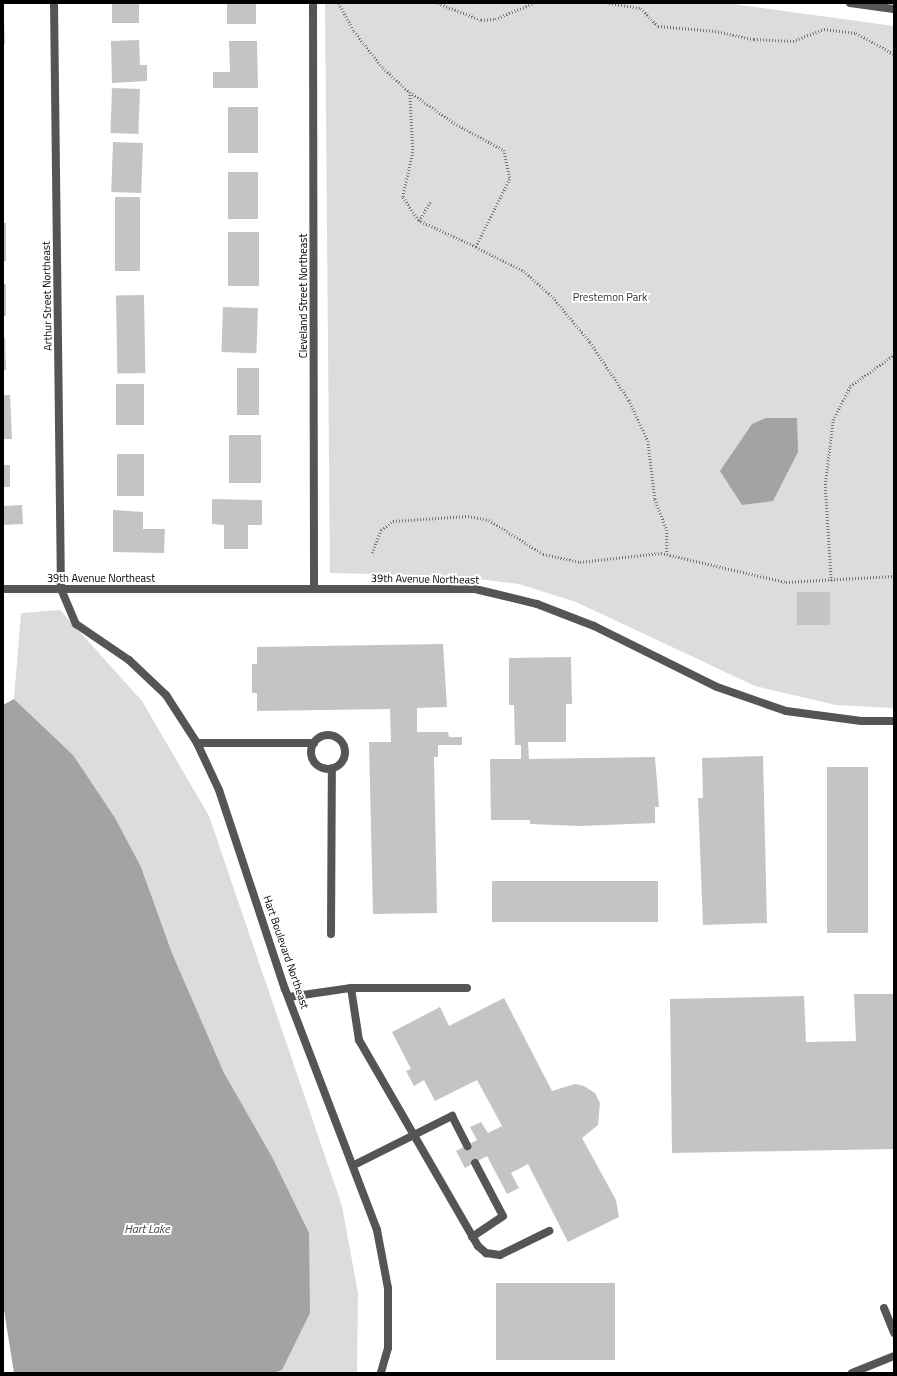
<!DOCTYPE html>
<style>
body{margin:0}
#map{position:relative;width:897px;height:1376px;overflow:hidden;background:#fff;font-family:"Titillium Web",sans-serif}
div>[style]{position:absolute}
.green>*{inset:0;background:#dcdcdc}
.water>*{inset:0;background:#a3a3a3}
.building>*{inset:0;background:#c4c4c4;transform-origin:0 0}
.path>*{height:2.5px;margin-top:-1.25px;transform-origin:0;background:repeating-linear-gradient(90deg,#777 0 1px,transparent 0 3px)}
.service>*{height:8px;margin:-4px;padding:0 4px;transform-origin:4px;border-radius:4px;background:#555}
.service>.ring{margin:-4px;padding:0;box-sizing:content-box;background:none;border:8px solid #555;border-radius:50%}
.minor>*{height:8px;margin:-4px;padding:0 4px;transform-origin:4px;border-radius:4px;background:#555}
.tertiary>*{height:8px;margin:-4px;padding:0 4px;transform-origin:4px;border-radius:4px;background:#555}
span{translate:-50% -50%;white-space:nowrap;text-align:center;line-height:1.15;-webkit-text-stroke:4px #fff;paint-order:stroke}
.street-label{font-size:11px;color:#000}
.park-label{font-size:11px;color:#333}
.water-label{font-size:12px;color:#444;font-style:italic}
.frame{position:absolute;inset:0;border:4px solid #000;pointer-events:none}
</style>
<div id="map">
<div class="green">
<i style="clip-path:polygon(325px 3px,725px 3px,894px 26px,894px 708px,836px 705px,755px 686px,576px 602px,519px 584px,455px 576px,330px 573px)"></i>
<i style="clip-path:polygon(60px 610px,142px 701px,209px 816px,342px 1206px,358px 1293px,357px 1373px,273px 1373px,282px 1369px,224px 1073px,172px 953px,141px 867px,73px 755px,14px 699px,21px 613px)"></i>
</div>
<div class="water">
<i style="clip-path:polygon(766px 418px,797px 418px,798px 452px,773px 501px,742px 505px,720px 471px,752px 424px)"></i>
<i style="clip-path:polygon(14px 699px,73px 755px,115px 818px,141px 867px,172px 953px,224px 1073px,272px 1157px,309px 1233px,310px 1313px,282px 1370px,273px 1373px,14px 1373px,3px 1304px,3px 705px)"></i>
</div>
<div class="building">
<i style="left:112px;top:3px;width:27px;height:20px"></i>
<i style="left:227px;top:3px;width:29px;height:21px"></i>
<i style="clip-path:polygon(3px 18px,4px 18px,5px 44px,3px 44px)"></i>
<i style="clip-path:polygon(139px 40px,140px 65px,147px 65px,147px 81px,112px 83px,111px 41px)"></i>
<i style="clip-path:polygon(229px 41px,257px 41px,258px 88px,213px 88px,213px 72px,230px 72px)"></i>
<i style="left:112px;top:88px;width:28px;height:45px;rotate:2deg"></i>
<i style="left:228px;top:107px;width:30px;height:46px"></i>
<i style="left:113px;top:142px;width:30px;height:50px;rotate:2deg"></i>
<i style="left:228px;top:172px;width:30px;height:47px"></i>
<i style="left:115px;top:197px;width:25px;height:74px"></i>
<i style="left:3px;top:223px;width:3px;height:38px"></i>
<i style="left:228px;top:232px;width:31px;height:54px"></i>
<i style="left:3px;top:284px;width:3px;height:32px"></i>
<i style="left:144px;top:295px;width:78px;height:28px;rotate:89deg"></i>
<i style="left:223px;top:307px;width:35px;height:45px;rotate:2deg"></i>
<i style="clip-path:polygon(3px 338px,5px 338px,6px 370px,3px 370px)"></i>
<i style="left:237px;top:368px;width:22px;height:47px"></i>
<i style="left:144px;top:384px;width:41px;height:28px;rotate:90deg"></i>
<i style="clip-path:polygon(3px 395px,10px 395px,12px 439px,3px 439px)"></i>
<i style="left:229px;top:435px;width:32px;height:48px"></i>
<i style="left:117px;top:454px;width:27px;height:42px"></i>
<i style="left:3px;top:465px;width:7px;height:22px"></i>
<i style="clip-path:polygon(212px 499px,262px 500px,262px 525px,248px 525px,248px 549px,224px 549px,224px 525px,212px 524px)"></i>
<i style="left:22px;top:505px;width:19px;height:19px;rotate:87deg"></i>
<i style="clip-path:polygon(113px 510px,143px 512px,143px 529px,165px 529px,164px 553px,113px 552px)"></i>
<i style="left:797px;top:592px;width:33px;height:33px"></i>
<i style="clip-path:polygon(443px 644px,447px 707px,417px 708px,417px 732px,448px 732px,449px 737px,462px 737px,462px 745px,438px 745px,438px 757px,434px 757px,437px 913px,373px 914px,369px 742px,391px 742px,390px 709px,257px 711px,257px 693px,252px 693px,252px 664px,257px 664px,257px 647px)"></i>
<i style="clip-path:polygon(571px 657px,572px 704px,566px 704px,566px 742px,528px 742px,529px 759px,655px 757px,659px 807px,655px 807px,655px 823px,580px 826px,530px 824px,530px 820px,491px 820px,490px 759px,521px 759px,521px 745px,515px 745px,514px 705px,509px 705px,509px 658px)"></i>
<i style="clip-path:polygon(763px 756px,767px 923px,703px 925px,698px 798px,703px 798px,702px 758px)"></i>
<i style="left:868px;top:767px;width:166px;height:41px;rotate:90deg"></i>
<i style="left:658px;top:881px;width:41px;height:166px;rotate:90deg"></i>
<i style="clip-path:polygon(854px 994px,894px 994px,894px 1149px,672px 1153px,670px 999px,804px 996px,806px 1042px,856px 1041px)"></i>
<i style="clip-path:polygon(504px 998px,552px 1091px,575px 1084px,584px 1086px,595px 1093px,600px 1103px,598px 1125px,582px 1138px,616px 1200px,619px 1217px,568px 1242px,528px 1164px,511px 1173px,519px 1188px,507px 1194px,487px 1156px,465px 1168px,456px 1151px,477px 1140px,470px 1127px,481px 1122px,488px 1133px,502px 1126px,477px 1080px,435px 1101px,424px 1080px,414px 1086px,406px 1071px,411px 1069px,392px 1032px,440px 1007px,449px 1026px)"></i>
<i style="left:615px;top:1283px;width:77px;height:119px;rotate:90deg"></i>
</div>
<div class="path">
<i style="left:339px;top:3px;width:32px;rotate:62deg"></i>
<i style="left:354px;top:31px;width:47px;rotate:51.9deg"></i>
<i style="left:383px;top:68px;width:36px;rotate:42deg"></i>
<i style="left:410px;top:92px;width:54px;rotate:35.2deg"></i>
<i style="left:454px;top:123px;width:57px;rotate:28.4deg"></i>
<i style="left:504px;top:150px;width:30px;rotate:78deg"></i>
<i style="left:510px;top:179px;width:76px;rotate:116.6deg"></i>
<i style="left:476px;top:247px;width:63px;rotate:-155.5deg"></i>
<i style="left:419px;top:221px;width:22px;rotate:-60deg"></i>
<i style="left:438px;top:3px;width:46px;rotate:21.6deg"></i>
<i style="left:481px;top:20px;width:14px;rotate:-4deg"></i>
<i style="left:495px;top:19px;width:42px;rotate:-22.3deg"></i>
<i style="left:609px;top:3px;width:32px;rotate:9deg"></i>
<i style="left:641px;top:8px;width:25px;rotate:47deg"></i>
<i style="left:658px;top:26px;width:57px;rotate:5deg"></i>
<i style="left:715px;top:31px;width:40px;rotate:12deg"></i>
<i style="left:754px;top:39px;width:39px;rotate:3deg"></i>
<i style="left:793px;top:41px;width:33px;rotate:-21deg"></i>
<i style="left:824px;top:29px;width:32px;rotate:7deg"></i>
<i style="left:856px;top:33px;width:43px;rotate:28.9deg"></i>
<i style="left:410px;top:92px;width:60px;rotate:87.1deg"></i>
<i style="left:413px;top:152px;width:46px;rotate:102.5deg"></i>
<i style="left:403px;top:197px;width:29px;rotate:56deg"></i>
<i style="left:476px;top:247px;width:54px;rotate:26.6deg"></i>
<i style="left:524px;top:271px;width:36px;rotate:42deg"></i>
<i style="left:551px;top:295px;width:61px;rotate:50.3deg"></i>
<i style="left:590px;top:342px;width:70px;rotate:56.1deg"></i>
<i style="left:629px;top:400px;width:45px;rotate:65.1deg"></i>
<i style="left:648px;top:441px;width:58px;rotate:83.1deg"></i>
<i style="left:655px;top:499px;width:33px;rotate:69deg"></i>
<i style="left:667px;top:530px;width:24px;rotate:90deg"></i>
<i style="left:372px;top:553px;width:25px;rotate:-69deg"></i>
<i style="left:381px;top:530px;width:15px;rotate:-37deg"></i>
<i style="left:393px;top:521px;width:75px;rotate:-3.8deg"></i>
<i style="left:468px;top:516px;width:21px;rotate:11deg"></i>
<i style="left:489px;top:520px;width:64px;rotate:32.2deg"></i>
<i style="left:543px;top:554px;width:38px;rotate:12deg"></i>
<i style="left:580px;top:562px;width:81px;rotate:-6.3deg"></i>
<i style="left:661px;top:553px;width:128px;rotate:13.1deg"></i>
<i style="left:786px;top:582px;width:108px;rotate:-3.2deg"></i>
<i style="left:831px;top:581px;width:96px;rotate:-93.6deg"></i>
<i style="left:825px;top:485px;width:65px;rotate:-83deg"></i>
<i style="left:833px;top:420px;width:38px;rotate:-63deg"></i>
<i style="left:850px;top:386px;width:54px;rotate:-35.2deg"></i>
</div>
<div class="service">
<i class="ring" style="left:311px;top:735px;width:26px;height:26px"></i>
<i style="left:197px;top:743px;width:117px"></i>
<i style="left:331px;top:934px;width:165px;rotate:-89.7deg"></i>
<i style="left:351px;top:988px;width:116px"></i>
<i style="left:289px;top:997px;width:63px;rotate:-8.3deg"></i>
<i style="left:351px;top:988px;width:53px;rotate:81.3deg"></i>
<i style="left:359px;top:1040px;width:238px;rotate:60deg"></i>
<i style="left:478px;top:1246px;width:11px;rotate:41deg"></i>
<i style="left:486px;top:1253px;width:14px;rotate:8deg"></i>
<i style="left:500px;top:1255px;width:55px;rotate:-26.1deg"></i>
<i style="left:354px;top:1165px;width:110px;rotate:-26.6deg"></i>
<i style="left:452px;top:1116px;width:34px;rotate:63deg"></i>
<i style="left:472px;top:1237px;width:37px;rotate:-34deg"></i>
<i style="left:503px;top:1216px;width:60px;rotate:-117.8deg"></i>
<i style="left:884px;top:1308px;width:27px;rotate:68deg"></i>
</div>
<div class="minor">
<i style="left:54px;top:3px;width:586px;rotate:89.32deg"></i>
<i style="left:313px;top:3px;width:586px;rotate:89.9deg"></i>
<i style="left:850px;top:3px;width:44px;rotate:7.8deg"></i>
<i style="left:3px;top:589px;width:472px"></i>
<i style="left:475px;top:589px;width:64px;rotate:13.6deg"></i>
<i style="left:537px;top:604px;width:61px;rotate:21.1deg"></i>
<i style="left:594px;top:626px;width:137px;rotate:26.4deg"></i>
<i style="left:717px;top:687px;width:73px;rotate:19.2deg"></i>
<i style="left:786px;top:711px;width:76px;rotate:7.6deg"></i>
<i style="left:861px;top:721px;width:33px"></i>
<i style="left:852px;top:1373px;width:45px;rotate:-22deg"></i>
</div>
<div class="tertiary">
<i style="left:61px;top:589px;width:38px;rotate:67deg"></i>
<i style="left:76px;top:624px;width:64px;rotate:34.2deg"></i>
<i style="left:129px;top:660px;width:51px;rotate:43.4deg"></i>
<i style="left:166px;top:695px;width:57px;rotate:57.1deg"></i>
<i style="left:197px;top:743px;width:52px;rotate:64.9deg"></i>
<i style="left:219px;top:790px;width:210px;rotate:71.7deg"></i>
<i style="left:285px;top:989px;width:258px;rotate:69.1deg"></i>
<i style="left:377px;top:1230px;width:59px;rotate:79.3deg"></i>
<i style="left:388px;top:1288px;width:60px;rotate:90deg"></i>
<i style="left:388px;top:1348px;width:26px;rotate:106deg"></i>
</div>
<div class="street-label">
<span style="left:47px;top:296px;rotate:-91deg">Arthur Street Northeast</span>
<span style="left:303px;top:296px;rotate:-90deg">Cleveland Street Northeast</span>
<span style="left:101px;top:578px">39th Avenue Northeast</span>
<span style="left:425px;top:579px;rotate:1deg">39th Avenue Northeast</span>
<span style="left:286px;top:952px;rotate:71deg">Hart Boulevard Northeast</span>
</div>
<div class="park-label">
<span style="left:610px;top:297px">Prestemon Park</span>
</div>
<div class="water-label">
<span style="left:147px;top:1229px">Hart Lake</span>
</div>
<div class="frame"></div>
</div>
